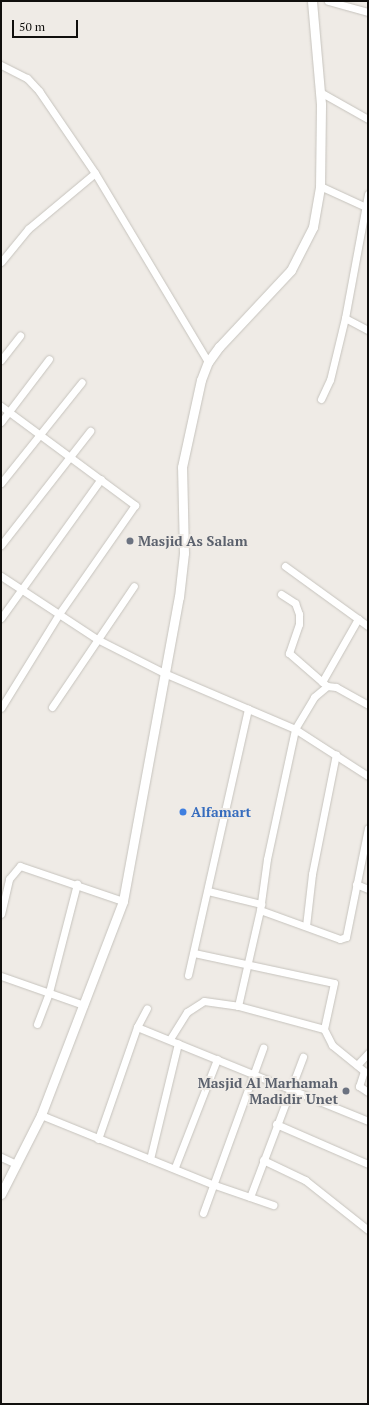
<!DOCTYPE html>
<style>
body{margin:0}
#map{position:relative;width:369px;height:1405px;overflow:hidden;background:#efebe6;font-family:"PT Serif",serif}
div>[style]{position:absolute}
.roads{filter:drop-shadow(0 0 1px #c6c3bd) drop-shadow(0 0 1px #c6c3bd)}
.minor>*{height:7px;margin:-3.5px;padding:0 3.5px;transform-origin:3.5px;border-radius:3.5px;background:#fff}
.tertiary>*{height:9px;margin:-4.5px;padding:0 4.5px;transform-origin:4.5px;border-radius:4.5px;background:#fff}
.dots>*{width:11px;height:11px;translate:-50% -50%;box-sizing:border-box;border:2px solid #efebe6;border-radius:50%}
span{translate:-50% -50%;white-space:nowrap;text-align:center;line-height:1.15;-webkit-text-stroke:4px #efebe6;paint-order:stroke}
.worship-label{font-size:14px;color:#5b616d;font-weight:700}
.left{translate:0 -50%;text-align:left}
.right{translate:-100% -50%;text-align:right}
.shop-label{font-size:14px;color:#366cbe;font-weight:700}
.frame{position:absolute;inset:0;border:2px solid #100f0d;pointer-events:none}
.scale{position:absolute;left:12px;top:20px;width:66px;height:18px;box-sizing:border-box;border:2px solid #100f0d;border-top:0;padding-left:5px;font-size:12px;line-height:14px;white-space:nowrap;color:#100f0d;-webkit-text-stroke:3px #efebe6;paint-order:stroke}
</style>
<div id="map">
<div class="roads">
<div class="minor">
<i style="left:328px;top:1px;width:41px;rotate:15.4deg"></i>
<i style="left:1px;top:65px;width:29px;rotate:27deg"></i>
<i style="left:27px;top:78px;width:18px;rotate:47deg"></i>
<i style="left:39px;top:91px;width:99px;rotate:55.7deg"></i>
<i style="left:95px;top:173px;width:220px;rotate:59.1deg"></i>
<i style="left:320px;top:92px;width:55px;rotate:29.4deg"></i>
<i style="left:320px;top:186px;width:53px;rotate:24.6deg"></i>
<i style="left:1px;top:262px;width:43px;rotate:-50.7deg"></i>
<i style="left:28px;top:229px;width:87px;rotate:-39.9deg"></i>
<i style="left:345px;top:318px;width:26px;rotate:28deg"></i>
<i style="left:1px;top:360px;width:31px;rotate:-52deg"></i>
<i style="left:321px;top:399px;width:21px;rotate:-65deg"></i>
<i style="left:330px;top:380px;width:64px;rotate:-76.4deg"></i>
<i style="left:345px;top:318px;width:126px;rotate:-79.5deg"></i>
<i style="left:1px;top:406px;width:167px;rotate:36.5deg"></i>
<i style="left:135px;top:505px;width:133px;rotate:124.9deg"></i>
<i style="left:59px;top:614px;width:110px;rotate:121.7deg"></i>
<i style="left:1px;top:422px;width:79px;rotate:-52.7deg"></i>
<i style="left:1px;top:483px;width:129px;rotate:-51.3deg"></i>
<i style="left:1px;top:545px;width:145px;rotate:-52deg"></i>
<i style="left:285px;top:566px;width:102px;rotate:35.9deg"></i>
<i style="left:1px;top:576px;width:115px;rotate:33.3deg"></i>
<i style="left:97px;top:639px;width:75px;rotate:26.9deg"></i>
<i style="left:164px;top:673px;width:142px;rotate:23.1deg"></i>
<i style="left:295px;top:729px;width:37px;rotate:-59deg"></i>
<i style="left:314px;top:697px;width:17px;rotate:-40deg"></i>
<i style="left:327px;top:686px;width:9px;rotate:6deg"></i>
<i style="left:336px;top:687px;width:37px;rotate:29deg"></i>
<i style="left:281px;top:594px;width:17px;rotate:33deg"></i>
<i style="left:295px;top:603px;width:12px;rotate:70deg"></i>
<i style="left:299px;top:614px;width:10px;rotate:90deg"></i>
<i style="left:299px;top:624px;width:31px;rotate:109deg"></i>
<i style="left:289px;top:653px;width:50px;rotate:41deg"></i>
<i style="left:1px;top:618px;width:171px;rotate:-54.3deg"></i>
<i style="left:322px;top:682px;width:73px;rotate:-60.3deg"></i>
<i style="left:52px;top:707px;width:146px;rotate:-55.9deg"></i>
<i style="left:356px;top:884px;width:13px;rotate:23deg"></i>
<i style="left:208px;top:891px;width:55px;rotate:13.8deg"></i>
<i style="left:260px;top:910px;width:85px;rotate:19.9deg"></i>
<i style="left:340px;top:939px;width:6px;rotate:-18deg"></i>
<i style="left:346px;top:937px;width:111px;rotate:-78.6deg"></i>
<i style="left:1px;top:914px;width:36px;rotate:-77deg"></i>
<i style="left:9px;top:879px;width:17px;rotate:-50deg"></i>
<i style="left:20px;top:866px;width:109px;rotate:18.8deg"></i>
<i style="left:306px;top:926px;width:52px;rotate:-83.4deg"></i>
<i style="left:312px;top:874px;width:122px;rotate:-78.7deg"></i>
<i style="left:194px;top:953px;width:143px;rotate:12.1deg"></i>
<i style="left:334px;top:983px;width:47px;rotate:102.3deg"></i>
<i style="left:324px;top:1029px;width:18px;rotate:63deg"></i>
<i style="left:332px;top:1045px;width:41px;rotate:39.1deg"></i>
<i style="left:364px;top:1071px;width:16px;rotate:108deg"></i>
<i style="left:359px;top:1086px;width:11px;rotate:34deg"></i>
<i style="left:188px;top:975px;width:273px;rotate:-77.3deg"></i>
<i style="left:1px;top:976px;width:88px;rotate:19.3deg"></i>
<i style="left:37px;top:1024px;width:34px;rotate:-69deg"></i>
<i style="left:49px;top:992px;width:112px;rotate:-75.5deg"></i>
<i style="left:137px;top:1027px;width:249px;rotate:22.1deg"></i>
<i style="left:324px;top:1029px;width:89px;rotate:-165deg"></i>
<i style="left:238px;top:1006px;width:98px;rotate:-77.1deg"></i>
<i style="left:260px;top:910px;width:51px;rotate:-82.2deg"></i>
<i style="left:267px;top:859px;width:133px;rotate:-77.8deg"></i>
<i style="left:295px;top:729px;width:87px;rotate:32.8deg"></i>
<i style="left:170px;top:1039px;width:32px;rotate:-58deg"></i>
<i style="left:187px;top:1012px;width:20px;rotate:-33deg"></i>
<i style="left:204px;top:1001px;width:34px;rotate:8deg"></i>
<i style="left:357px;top:1065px;width:16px;rotate:-47deg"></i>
<i style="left:41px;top:1115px;width:184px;rotate:22deg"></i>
<i style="left:212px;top:1184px;width:65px;rotate:19deg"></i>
<i style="left:276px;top:1124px;width:100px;rotate:23.5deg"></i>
<i style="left:98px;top:1139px;width:119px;rotate:-70.8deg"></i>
<i style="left:137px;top:1027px;width:21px;rotate:-62deg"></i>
<i style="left:1px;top:1157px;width:17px;rotate:25deg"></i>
<i style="left:150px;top:1159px;width:119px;rotate:-76.4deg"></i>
<i style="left:263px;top:1160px;width:47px;rotate:25.5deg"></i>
<i style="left:305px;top:1180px;width:80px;rotate:38.4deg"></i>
<i style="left:175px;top:1167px;width:116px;rotate:-68.7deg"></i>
<i style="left:250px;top:1197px;width:150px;rotate:-69.3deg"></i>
<i style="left:203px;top:1213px;width:176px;rotate:-70deg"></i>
</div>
<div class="tertiary">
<i style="left:1px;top:1194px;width:89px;rotate:-63.1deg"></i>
<i style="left:41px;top:1115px;width:229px;rotate:-69deg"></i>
<i style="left:123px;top:901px;width:309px;rotate:-79.6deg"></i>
<i style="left:179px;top:597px;width:44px;rotate:-83.5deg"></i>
<i style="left:184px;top:553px;width:86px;rotate:-91.3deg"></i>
<i style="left:182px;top:467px;width:89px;rotate:-77.7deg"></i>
<i style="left:201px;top:380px;width:19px;rotate:-69deg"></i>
<i style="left:208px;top:362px;width:19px;rotate:-54deg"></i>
<i style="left:219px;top:347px;width:105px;rotate:-46.9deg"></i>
<i style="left:291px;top:270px;width:48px;rotate:-62.9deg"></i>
<i style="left:313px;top:227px;width:40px;rotate:-80deg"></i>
<i style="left:320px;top:188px;width:84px;rotate:-89.3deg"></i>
<i style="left:321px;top:104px;width:103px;rotate:-95deg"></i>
</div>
</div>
<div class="dots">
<i style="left:130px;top:541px;background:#6b7280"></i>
<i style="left:183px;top:812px;background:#3f7fe0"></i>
<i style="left:346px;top:1091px;background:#6b7280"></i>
</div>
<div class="worship-label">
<span class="left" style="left:138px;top:541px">Masjid As Salam</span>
<span class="right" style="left:338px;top:1091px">Masjid Al Marhamah<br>Madidir Unet</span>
</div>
<div class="shop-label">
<span class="left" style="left:191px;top:812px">Alfamart</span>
</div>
<div class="frame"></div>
<div class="scale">50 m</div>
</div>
